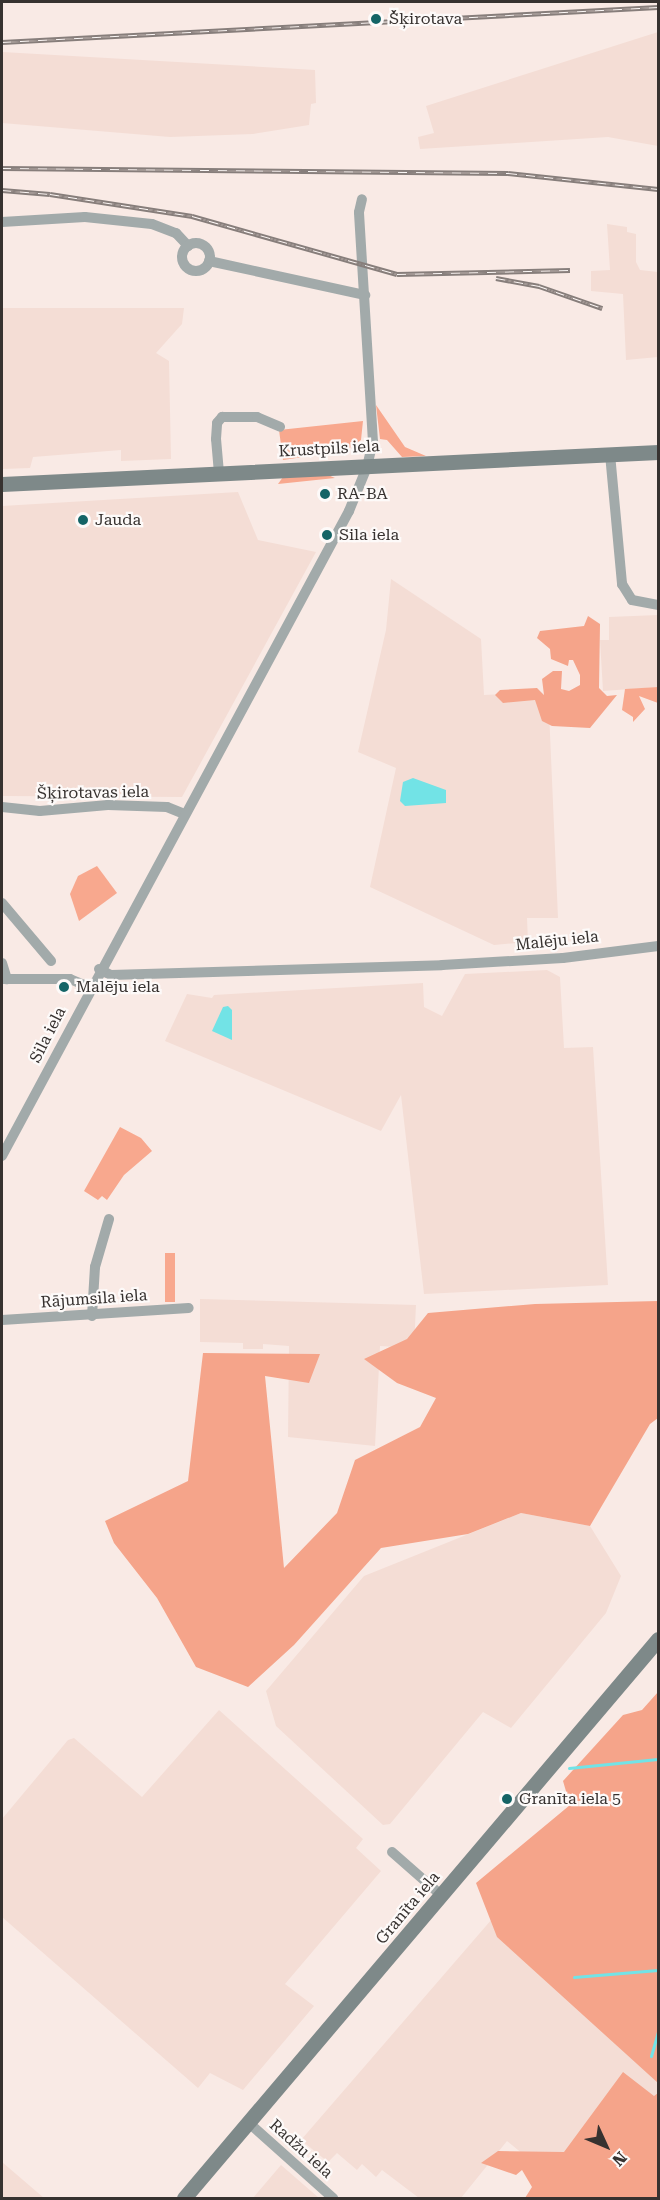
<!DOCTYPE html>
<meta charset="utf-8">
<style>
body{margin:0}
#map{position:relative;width:660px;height:2200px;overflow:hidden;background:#f9eae5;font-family:"Roboto Serif",serif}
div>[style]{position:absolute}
.built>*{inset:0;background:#f4ddd5}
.green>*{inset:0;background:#f8a88e;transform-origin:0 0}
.forest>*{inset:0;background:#f5a48a}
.water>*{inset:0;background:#72e3e6}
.stream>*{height:3px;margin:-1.5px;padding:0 1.5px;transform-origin:1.5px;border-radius:1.5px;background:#72e3e6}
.street>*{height:10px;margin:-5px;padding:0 5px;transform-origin:5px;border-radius:5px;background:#a2aaaa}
.street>.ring{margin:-5px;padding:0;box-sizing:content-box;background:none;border:10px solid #a2aaaa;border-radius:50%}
.secondary>*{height:15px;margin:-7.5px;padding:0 7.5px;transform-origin:7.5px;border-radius:7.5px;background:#7e8989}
.rail>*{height:5px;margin-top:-2.5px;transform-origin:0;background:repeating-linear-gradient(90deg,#fdfaf9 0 9px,#877e7b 0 18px);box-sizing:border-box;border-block:2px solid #877e7b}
.dots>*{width:16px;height:16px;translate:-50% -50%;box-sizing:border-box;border:3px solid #fdfaf9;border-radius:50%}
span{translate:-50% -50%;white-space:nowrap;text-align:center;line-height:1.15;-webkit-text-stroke:4.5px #fdfaf9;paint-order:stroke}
.poi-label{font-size:16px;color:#373230}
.left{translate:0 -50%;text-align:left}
.street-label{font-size:16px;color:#373230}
.frame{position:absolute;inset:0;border:3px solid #373230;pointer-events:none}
.north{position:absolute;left:576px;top:2116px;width:60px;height:60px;-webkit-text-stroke:4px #fdfaf9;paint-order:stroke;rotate:134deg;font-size:16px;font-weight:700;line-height:24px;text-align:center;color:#373230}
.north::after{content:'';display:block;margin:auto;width:21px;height:27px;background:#373230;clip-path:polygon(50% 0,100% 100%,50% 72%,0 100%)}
</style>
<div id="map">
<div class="built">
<i style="clip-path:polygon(658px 32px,658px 146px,608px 137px,420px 149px,418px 137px,434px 133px,426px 106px)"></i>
<i style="clip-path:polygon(2px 52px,315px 70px,316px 103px,311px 104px,309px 125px,253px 134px,170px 137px,2px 123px)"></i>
<i style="clip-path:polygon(607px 224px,627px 227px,627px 232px,636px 234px,636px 262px,640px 270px,658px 272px,658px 357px,626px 360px,623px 294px,591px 291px,591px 271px,610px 270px)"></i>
<i style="clip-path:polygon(2px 308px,184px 308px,182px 324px,156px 353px,169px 361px,171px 459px,121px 461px,121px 450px,33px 457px,30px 468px,2px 469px)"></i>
<i style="clip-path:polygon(238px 492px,258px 540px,316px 552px,182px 797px,2px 796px,2px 506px)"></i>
<i style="clip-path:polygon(391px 579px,481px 639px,484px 695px,530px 693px,549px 711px,558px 918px,527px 918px,528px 942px,494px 945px,370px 887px,396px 768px,358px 752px,386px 630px)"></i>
<i style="clip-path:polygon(658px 615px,658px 687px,603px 691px,600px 640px,609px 640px,609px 617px)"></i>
<i style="clip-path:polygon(547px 970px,560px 977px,564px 1048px,593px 1047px,608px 1285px,424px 1294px,401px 1095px,381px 1131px,165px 1041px,187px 994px,212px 998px,214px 995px,423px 983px,424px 1007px,442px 1016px,465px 974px)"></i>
<i style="clip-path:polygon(200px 1299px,416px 1305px,414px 1348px,380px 1346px,375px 1446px,288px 1437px,289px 1346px,263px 1344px,263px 1349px,243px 1349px,243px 1343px,200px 1342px)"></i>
<i style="clip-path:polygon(521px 1513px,590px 1526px,621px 1576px,606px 1613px,511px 1728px,483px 1712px,390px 1824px,383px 1825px,276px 1726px,266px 1691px,364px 1576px)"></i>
<i style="clip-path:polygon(219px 1710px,363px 1839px,356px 1848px,381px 1871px,285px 1984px,314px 2006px,243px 2090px,210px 2073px,198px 2088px,2px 1917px,2px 1819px,68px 1740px,74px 1738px,142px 1797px)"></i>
<i style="clip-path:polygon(492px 1919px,658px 2068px,658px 2111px,576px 2198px,507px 2141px,461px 2198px,419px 2198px,382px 2170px,376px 2177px,362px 2164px,357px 2170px,337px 2153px,328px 2162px,301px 2140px)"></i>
<i style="clip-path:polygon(2px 2162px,44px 2198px,2px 2198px)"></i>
<i style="clip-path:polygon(281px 2165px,319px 2198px,253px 2198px)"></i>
</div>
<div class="green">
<i style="clip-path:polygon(376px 405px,405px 447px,426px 456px,402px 457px,387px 440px,380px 439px)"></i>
<i style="clip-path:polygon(363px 421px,361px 440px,345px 451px,304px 451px,303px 457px,283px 460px,279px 430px)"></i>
<i style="clip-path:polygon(328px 475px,335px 478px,278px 484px,283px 477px)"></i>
<i style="clip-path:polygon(658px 687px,658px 703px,639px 696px,645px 709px,633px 722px,633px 717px,622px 710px,625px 689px)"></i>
<i style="clip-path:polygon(97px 866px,117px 893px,79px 921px,70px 894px,78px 876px)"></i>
<i style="clip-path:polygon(120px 1127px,141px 1138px,152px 1151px,124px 1175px,107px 1200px,102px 1196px,98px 1200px,84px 1191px)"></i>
<i style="left:165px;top:1253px;width:10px;height:49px"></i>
</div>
<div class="forest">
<i style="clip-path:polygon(588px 616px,600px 624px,599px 688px,607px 696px,617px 695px,590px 728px,552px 726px,542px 721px,535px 700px,503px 703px,495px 695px,500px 690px,537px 688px,544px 695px,542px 679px,553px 671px,562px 671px,561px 689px,569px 691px,580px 685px,580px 675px,573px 660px,569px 660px,568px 666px,551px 659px,550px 649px,537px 638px,540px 631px,584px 626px)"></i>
<i style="clip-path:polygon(658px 1301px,658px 1418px,650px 1424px,590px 1526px,521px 1513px,468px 1534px,381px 1548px,294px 1645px,248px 1687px,196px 1667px,157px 1598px,114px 1543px,105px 1521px,188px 1481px,203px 1353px,320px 1354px,309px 1383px,265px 1376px,284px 1568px,337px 1513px,355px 1460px,420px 1427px,436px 1398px,397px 1383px,364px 1359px,407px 1339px,428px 1313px,535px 1304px)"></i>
<i style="clip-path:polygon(658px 1692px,658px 2083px,497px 1937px,476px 1883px,570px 1805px,563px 1781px,623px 1715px,642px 1710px)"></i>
<i style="clip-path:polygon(623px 2072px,654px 2096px,658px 2093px,658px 2198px,525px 2198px,532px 2187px,522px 2170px,516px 2175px,481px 2163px,498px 2151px,564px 2152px)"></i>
</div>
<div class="water">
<i style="clip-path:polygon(413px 778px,446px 790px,446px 803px,405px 806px,400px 801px,403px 782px)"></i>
<i style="clip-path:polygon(228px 1006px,232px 1010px,232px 1040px,212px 1031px,223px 1007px)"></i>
</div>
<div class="stream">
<i style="left:569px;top:1768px;width:89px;rotate:-5.8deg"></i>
<i style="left:574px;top:1977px;width:84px;rotate:-4.8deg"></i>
<i style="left:651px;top:2056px;width:26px;rotate:-74deg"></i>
</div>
<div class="street">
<i style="left:2px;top:222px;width:83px;rotate:-3.4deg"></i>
<i style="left:85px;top:217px;width:67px;rotate:6deg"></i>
<i style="left:152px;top:224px;width:26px;rotate:21deg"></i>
<i style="left:176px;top:233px;width:18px;rotate:47deg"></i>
<i class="ring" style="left:182px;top:243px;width:18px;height:18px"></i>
<i style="left:209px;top:261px;width:160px;rotate:12.3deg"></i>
<i style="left:610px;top:454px;width:131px;rotate:84.7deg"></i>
<i style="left:622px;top:584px;width:19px;rotate:58deg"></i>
<i style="left:632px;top:600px;width:26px;rotate:11deg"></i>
<i style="left:219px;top:473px;width:34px;rotate:-95deg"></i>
<i style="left:216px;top:439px;width:16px;rotate:-86deg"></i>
<i style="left:217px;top:423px;width:8px;rotate:-50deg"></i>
<i style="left:222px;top:417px;width:35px"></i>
<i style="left:257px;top:417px;width:25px;rotate:23deg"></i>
<i style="left:2px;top:807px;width:38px;rotate:6deg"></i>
<i style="left:40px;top:811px;width:68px;rotate:-5deg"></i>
<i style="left:108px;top:805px;width:59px;rotate:1.9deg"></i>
<i style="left:167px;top:807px;width:18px;rotate:22deg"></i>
<i style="left:2px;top:903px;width:76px;rotate:49.8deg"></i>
<i style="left:2px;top:963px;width:17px;rotate:73deg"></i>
<i style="left:99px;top:969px;width:13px;rotate:27deg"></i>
<i style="left:111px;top:975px;width:331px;rotate:-1.7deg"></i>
<i style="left:442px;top:965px;width:121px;rotate:-3.3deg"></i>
<i style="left:563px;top:958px;width:96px;rotate:-7.2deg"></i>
<i style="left:2px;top:979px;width:68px"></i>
<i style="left:70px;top:979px;width:21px;rotate:23deg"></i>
<i style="left:2px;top:1156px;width:732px;rotate:-61.72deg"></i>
<i style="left:349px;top:511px;width:48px;rotate:-67.8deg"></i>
<i style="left:367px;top:467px;width:26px;rotate:-77deg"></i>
<i style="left:373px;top:442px;width:230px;rotate:-93.5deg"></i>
<i style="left:359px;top:212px;width:13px;rotate:-77deg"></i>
<i style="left:92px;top:1316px;width:49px;rotate:-86.5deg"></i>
<i style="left:95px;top:1267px;width:50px;rotate:-73.7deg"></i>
<i style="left:2px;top:1320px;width:187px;rotate:-3.7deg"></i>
<i style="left:392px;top:1852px;width:67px;rotate:41.3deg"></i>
<i style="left:249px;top:2123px;width:113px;rotate:41.8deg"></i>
</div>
<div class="secondary">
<i style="left:2px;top:484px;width:657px;rotate:-2.79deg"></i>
<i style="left:184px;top:2198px;width:733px;rotate:-49.7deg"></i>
</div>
<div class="rail">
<i style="left:2px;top:42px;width:657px;rotate:-3.05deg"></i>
<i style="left:2px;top:168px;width:506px;rotate:0.57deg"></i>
<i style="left:508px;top:173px;width:151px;rotate:6.1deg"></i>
<i style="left:2px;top:190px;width:48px;rotate:4.8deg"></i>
<i style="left:50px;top:194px;width:144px;rotate:8.8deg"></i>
<i style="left:192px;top:216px;width:213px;rotate:15.8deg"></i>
<i style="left:397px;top:274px;width:173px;rotate:-1.3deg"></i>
<i style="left:496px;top:278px;width:44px;rotate:10.5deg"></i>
<i style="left:539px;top:286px;width:67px;rotate:19.2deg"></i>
</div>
<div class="dots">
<i style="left:376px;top:19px;background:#146466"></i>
<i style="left:325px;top:494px;background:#146466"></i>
<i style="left:83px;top:520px;background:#146466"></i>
<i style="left:327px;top:535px;background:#146466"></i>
<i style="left:64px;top:987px;background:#146466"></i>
<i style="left:507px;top:1799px;background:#146466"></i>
</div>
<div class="poi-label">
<span class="left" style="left:389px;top:19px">Šķirotava</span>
<span class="left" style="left:337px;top:494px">RA-BA</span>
<span class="left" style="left:95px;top:520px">Jauda</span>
<span class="left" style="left:339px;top:535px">Sila iela</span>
<span class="left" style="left:76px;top:987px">Malēju iela</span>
<span class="left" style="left:519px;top:1799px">Granīta iela 5</span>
</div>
<div class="street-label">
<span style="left:329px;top:449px;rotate:-3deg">Krustpils iela</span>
<span style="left:93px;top:793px;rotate:-1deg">Šķirotavas iela</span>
<span style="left:557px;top:941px;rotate:-6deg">Malēju iela</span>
<span style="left:48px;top:1035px;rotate:-63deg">Sila iela</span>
<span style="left:94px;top:1299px;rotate:-4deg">Rājumsila iela</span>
<span style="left:408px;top:1908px;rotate:-50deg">Granīta iela</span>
<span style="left:301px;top:2149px;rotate:42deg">Radžu iela</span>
</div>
<div class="frame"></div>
<div class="north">N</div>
</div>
